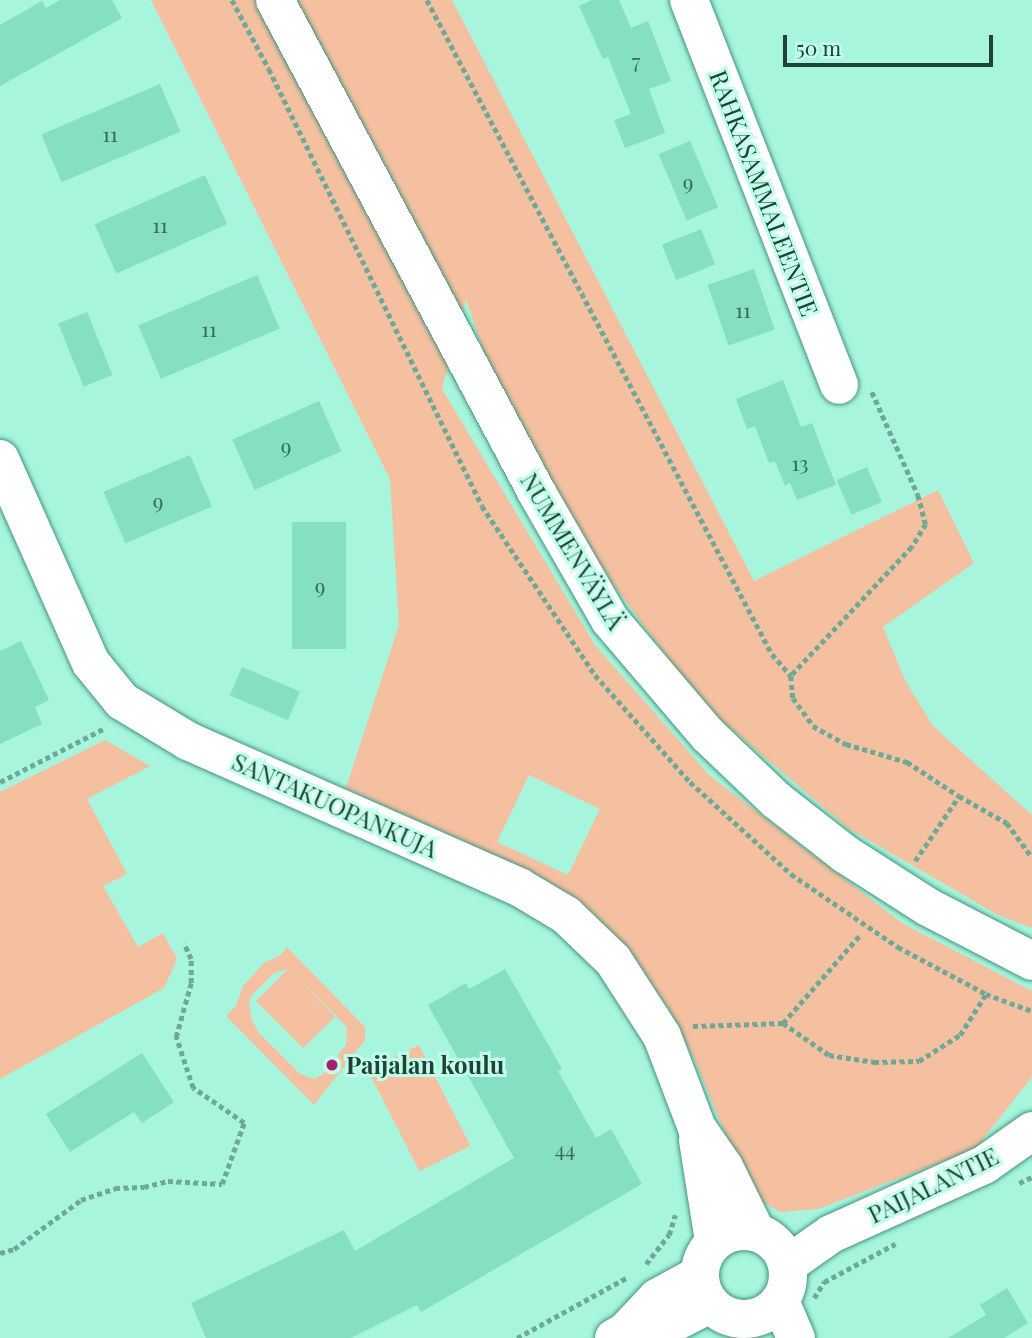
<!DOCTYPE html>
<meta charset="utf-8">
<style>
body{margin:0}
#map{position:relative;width:1032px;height:1338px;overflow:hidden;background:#a6f5dc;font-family:"Playfair Display",serif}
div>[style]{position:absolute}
.green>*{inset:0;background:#f5c0a0;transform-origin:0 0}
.building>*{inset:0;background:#84dfc3;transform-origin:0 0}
.path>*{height:4.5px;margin-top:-2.25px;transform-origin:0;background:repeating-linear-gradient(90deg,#6da996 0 5px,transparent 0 8.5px)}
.roads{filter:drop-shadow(0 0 2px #46947d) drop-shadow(0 0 2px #46947d)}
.minor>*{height:38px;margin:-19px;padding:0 19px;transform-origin:19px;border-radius:19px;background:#fff}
.minor>.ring{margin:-19px;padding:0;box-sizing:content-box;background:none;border:38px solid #fff;border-radius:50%}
.dots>*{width:19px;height:19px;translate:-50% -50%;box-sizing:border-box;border:4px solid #c1ffea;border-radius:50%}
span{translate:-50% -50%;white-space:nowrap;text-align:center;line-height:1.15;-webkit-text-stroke:6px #c1ffea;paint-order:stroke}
.number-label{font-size:21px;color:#3a695b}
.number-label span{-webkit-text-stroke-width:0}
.street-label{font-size:24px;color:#214238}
.poi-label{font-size:24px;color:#214238;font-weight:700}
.left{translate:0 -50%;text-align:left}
.scale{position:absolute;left:783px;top:35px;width:210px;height:32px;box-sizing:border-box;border:4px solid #214238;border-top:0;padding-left:9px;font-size:21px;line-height:24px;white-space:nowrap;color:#214238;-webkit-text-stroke:5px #c1ffea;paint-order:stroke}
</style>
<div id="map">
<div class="green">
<i style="clip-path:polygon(evenodd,151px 0,452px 0,754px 581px,938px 490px,974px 563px,883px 627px,905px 680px,933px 726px,1032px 815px,1032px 928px,998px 915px,848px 828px,702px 704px,599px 565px,492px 377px,466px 299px,442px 389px,595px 645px,710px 776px,902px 923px,1032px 991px,1032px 1077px,975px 1149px,818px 1209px,780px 1212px,757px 1198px,746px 1184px,696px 1063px,669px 1009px,630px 957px,493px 855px,346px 788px,399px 625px,390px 479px,151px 0,529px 775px,600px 809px,568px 875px,497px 842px,529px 775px)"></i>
<i style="clip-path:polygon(105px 740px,150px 766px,87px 799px,127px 874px,103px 886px,138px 947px,163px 933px,177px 959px,164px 988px,0 1079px,0 792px)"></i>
<i style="clip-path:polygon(evenodd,287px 947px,365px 1027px,365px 1040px,314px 1105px,226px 1016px,236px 1006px,243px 986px,264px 963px,281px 955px,287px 947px,288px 969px,256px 1001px,303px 1048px,335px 1017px,302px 982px,347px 1027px,346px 1045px,323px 1074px,315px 1079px,300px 1074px,259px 1033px,251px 1018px,249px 1002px,252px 995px,274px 973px,288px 969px)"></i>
<i style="left:419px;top:1045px;width:113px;height:57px;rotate:63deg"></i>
</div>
<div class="building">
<i style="clip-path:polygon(60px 0,112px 0,122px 18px,0 86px,0 25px,42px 1px,46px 8px)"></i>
<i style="clip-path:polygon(592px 0,619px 0,631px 28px,648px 21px,671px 81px,649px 89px,665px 133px,625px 148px,614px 120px,631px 114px,608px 57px,603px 59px,579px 6px)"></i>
<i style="left:160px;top:84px;width:52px;height:129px;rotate:67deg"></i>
<i style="left:690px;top:141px;width:72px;height:34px;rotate:67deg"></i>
<i style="left:205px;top:175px;width:54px;height:121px;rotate:66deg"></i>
<i style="left:701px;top:229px;width:38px;height:42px;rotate:68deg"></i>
<i style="left:754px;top:269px;width:64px;height:49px;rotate:71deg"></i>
<i style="left:257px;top:275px;width:58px;height:129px;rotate:67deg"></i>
<i style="left:87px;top:312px;width:68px;height:31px;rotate:68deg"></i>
<i style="clip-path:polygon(783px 380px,801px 427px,812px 423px,836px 485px,797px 500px,790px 483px,785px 486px,775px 461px,769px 463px,755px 426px,747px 429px,736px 399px)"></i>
<i style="left:319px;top:401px;width:55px;height:95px;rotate:66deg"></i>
<i style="left:190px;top:455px;width:56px;height:94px;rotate:67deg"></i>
<i style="left:867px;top:467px;width:38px;height:33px;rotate:67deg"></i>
<i style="left:292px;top:522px;width:54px;height:127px"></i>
<i style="clip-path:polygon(21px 641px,49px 700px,35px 707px,42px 724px,0 744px,0 651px)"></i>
<i style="left:242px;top:667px;width:63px;height:31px;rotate:23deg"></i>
<i style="clip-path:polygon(505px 969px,562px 1069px,558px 1071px,596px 1138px,611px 1129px,642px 1184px,421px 1312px,417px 1305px,351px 1338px,206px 1338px,191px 1303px,344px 1230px,355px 1251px,514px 1158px,428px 1005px,466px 983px,469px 989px)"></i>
<i style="clip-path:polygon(142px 1053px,174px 1102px,142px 1123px,134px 1112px,70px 1152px,46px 1114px)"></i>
<i style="clip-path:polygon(1007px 1288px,1028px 1323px,1004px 1338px,948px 1338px,986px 1315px,980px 1305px)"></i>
</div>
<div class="path">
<i style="left:232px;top:0;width:78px;rotate:61.8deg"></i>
<i style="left:269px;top:69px;width:486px;rotate:64deg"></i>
<i style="left:482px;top:506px;width:203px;rotate:56.2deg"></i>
<i style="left:595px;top:675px;width:143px;rotate:48.4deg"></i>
<i style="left:690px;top:782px;width:137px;rotate:42.3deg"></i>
<i style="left:791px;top:874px;width:130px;rotate:34.3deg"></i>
<i style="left:898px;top:947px;width:100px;rotate:28.1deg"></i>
<i style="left:986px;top:994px;width:49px;rotate:20.3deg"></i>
<i style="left:427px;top:0;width:739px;rotate:62.19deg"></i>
<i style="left:772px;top:654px;width:29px;rotate:49deg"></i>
<i style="left:872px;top:392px;width:113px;rotate:65.9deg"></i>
<i style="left:918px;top:495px;width:30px;rotate:75deg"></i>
<i style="left:926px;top:524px;width:27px;rotate:121deg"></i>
<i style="left:912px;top:547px;width:177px;rotate:133.2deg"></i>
<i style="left:791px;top:676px;width:22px;rotate:85deg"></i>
<i style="left:793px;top:698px;width:34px;rotate:54deg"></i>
<i style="left:813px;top:726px;width:38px;rotate:29deg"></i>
<i style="left:846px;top:744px;width:64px;rotate:16.4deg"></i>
<i style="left:907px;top:762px;width:62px;rotate:33.2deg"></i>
<i style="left:0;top:782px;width:118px;rotate:-27.2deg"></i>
<i style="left:915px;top:861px;width:78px;rotate:-55.9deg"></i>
<i style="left:959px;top:796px;width:55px;rotate:29.4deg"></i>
<i style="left:1007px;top:823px;width:42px;rotate:53.7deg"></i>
<i style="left:783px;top:1023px;width:56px;rotate:34.8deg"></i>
<i style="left:829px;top:1055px;width:46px;rotate:8.8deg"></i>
<i style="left:874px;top:1062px;width:45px;rotate:-1.3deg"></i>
<i style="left:919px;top:1061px;width:49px;rotate:-32.4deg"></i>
<i style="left:960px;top:1035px;width:49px;rotate:-57.6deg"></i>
<i style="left:693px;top:1026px;width:90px;rotate:-1.9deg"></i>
<i style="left:783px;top:1023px;width:117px;rotate:-48.8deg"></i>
<i style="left:1019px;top:1183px;width:14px;rotate:-25deg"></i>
<i style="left:0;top:1253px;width:15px;rotate:-16deg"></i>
<i style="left:14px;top:1249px;width:83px;rotate:-36.2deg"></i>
<i style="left:81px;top:1200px;width:36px;rotate:-19deg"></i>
<i style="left:115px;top:1188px;width:29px;rotate:-2deg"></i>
<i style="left:144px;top:1187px;width:25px;rotate:-14deg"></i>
<i style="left:168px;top:1181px;width:54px;rotate:3.2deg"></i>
<i style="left:222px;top:1184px;width:65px;rotate:-70.2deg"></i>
<i style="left:244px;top:1123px;width:62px;rotate:-145.5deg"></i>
<i style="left:193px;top:1088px;width:54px;rotate:-108.4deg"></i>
<i style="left:176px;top:1037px;width:56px;rotate:-74.5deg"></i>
<i style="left:191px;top:983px;width:24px;rotate:-90deg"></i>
<i style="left:191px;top:959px;width:17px;rotate:-115deg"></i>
<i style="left:646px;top:1264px;width:37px;rotate:-52deg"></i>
<i style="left:669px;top:1235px;width:21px;rotate:-73deg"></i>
<i style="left:814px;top:1298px;width:19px;rotate:-58deg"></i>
<i style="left:824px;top:1282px;width:81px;rotate:-28.2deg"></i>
<i style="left:517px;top:1338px;width:127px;rotate:-28.8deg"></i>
</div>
<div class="roads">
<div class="minor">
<i style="left:275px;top:0;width:558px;rotate:62.01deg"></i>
<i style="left:537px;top:493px;width:146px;rotate:60.1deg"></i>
<i style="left:610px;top:620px;width:151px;rotate:49.6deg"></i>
<i style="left:708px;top:735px;width:94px;rotate:43.7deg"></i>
<i style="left:776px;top:800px;width:88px;rotate:38deg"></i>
<i style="left:845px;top:854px;width:98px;rotate:32.6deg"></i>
<i style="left:928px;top:907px;width:117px;rotate:27.4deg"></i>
<i style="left:689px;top:0;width:413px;rotate:68.7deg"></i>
<i style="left:0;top:459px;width:223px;rotate:66deg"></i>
<i style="left:91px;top:663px;width:49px;rotate:50.8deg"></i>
<i style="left:122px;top:701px;width:77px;rotate:31.2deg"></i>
<i style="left:188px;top:741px;width:362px;rotate:23.8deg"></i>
<i style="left:519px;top:887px;width:55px;rotate:30.8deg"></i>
<i style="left:566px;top:915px;width:65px;rotate:43.8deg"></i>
<i style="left:613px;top:960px;width:90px;rotate:57.2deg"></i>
<i style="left:662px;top:1036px;width:98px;rotate:69.2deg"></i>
<i style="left:697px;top:1128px;width:47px;rotate:55.3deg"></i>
<i style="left:724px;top:1167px;width:72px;rotate:63.8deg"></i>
<i style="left:698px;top:1140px;width:102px;rotate:81deg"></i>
<i class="ring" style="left:700px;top:1231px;width:50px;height:50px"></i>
<i style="left:787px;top:1265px;width:54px;rotate:-35.2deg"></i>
<i style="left:831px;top:1234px;width:168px;rotate:-24.3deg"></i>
<i style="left:984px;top:1165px;width:59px;rotate:-35.3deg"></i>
<i style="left:780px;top:1301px;width:40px;rotate:66.6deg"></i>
<i style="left:625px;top:1332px;width:47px;rotate:-46.7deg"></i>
<i style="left:657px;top:1298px;width:48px;rotate:-28.7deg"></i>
<i style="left:614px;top:1338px;width:13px;rotate:-29deg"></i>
<i style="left:625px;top:1332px;width:47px;rotate:-9.9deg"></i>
<i style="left:671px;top:1324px;width:44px;rotate:-27.1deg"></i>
</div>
</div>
<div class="dots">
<i style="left:332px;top:1065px;background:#a51f6a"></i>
</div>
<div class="number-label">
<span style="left:636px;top:60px">7</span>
<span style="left:110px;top:133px">11</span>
<span style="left:688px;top:181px">9</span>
<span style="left:160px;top:224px">11</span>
<span style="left:743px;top:309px">11</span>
<span style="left:209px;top:328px">11</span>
<span style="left:286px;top:445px">9</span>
<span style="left:800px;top:462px">13</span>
<span style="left:158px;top:500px">9</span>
<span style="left:320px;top:585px">9</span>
<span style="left:565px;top:1148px">44</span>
</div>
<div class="street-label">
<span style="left:764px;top:193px;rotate:69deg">RAHKASAMMALEENTIE</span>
<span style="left:573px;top:551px;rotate:59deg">NUMMENVÄYLÄ</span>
<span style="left:335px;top:805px;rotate:24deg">SANTAKUOPANKUJA</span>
<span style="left:933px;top:1185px;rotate:-26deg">PAIJALANTIE</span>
</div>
<div class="poi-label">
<span class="left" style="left:346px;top:1065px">Paijalan koulu</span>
</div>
<div class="scale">50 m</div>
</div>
